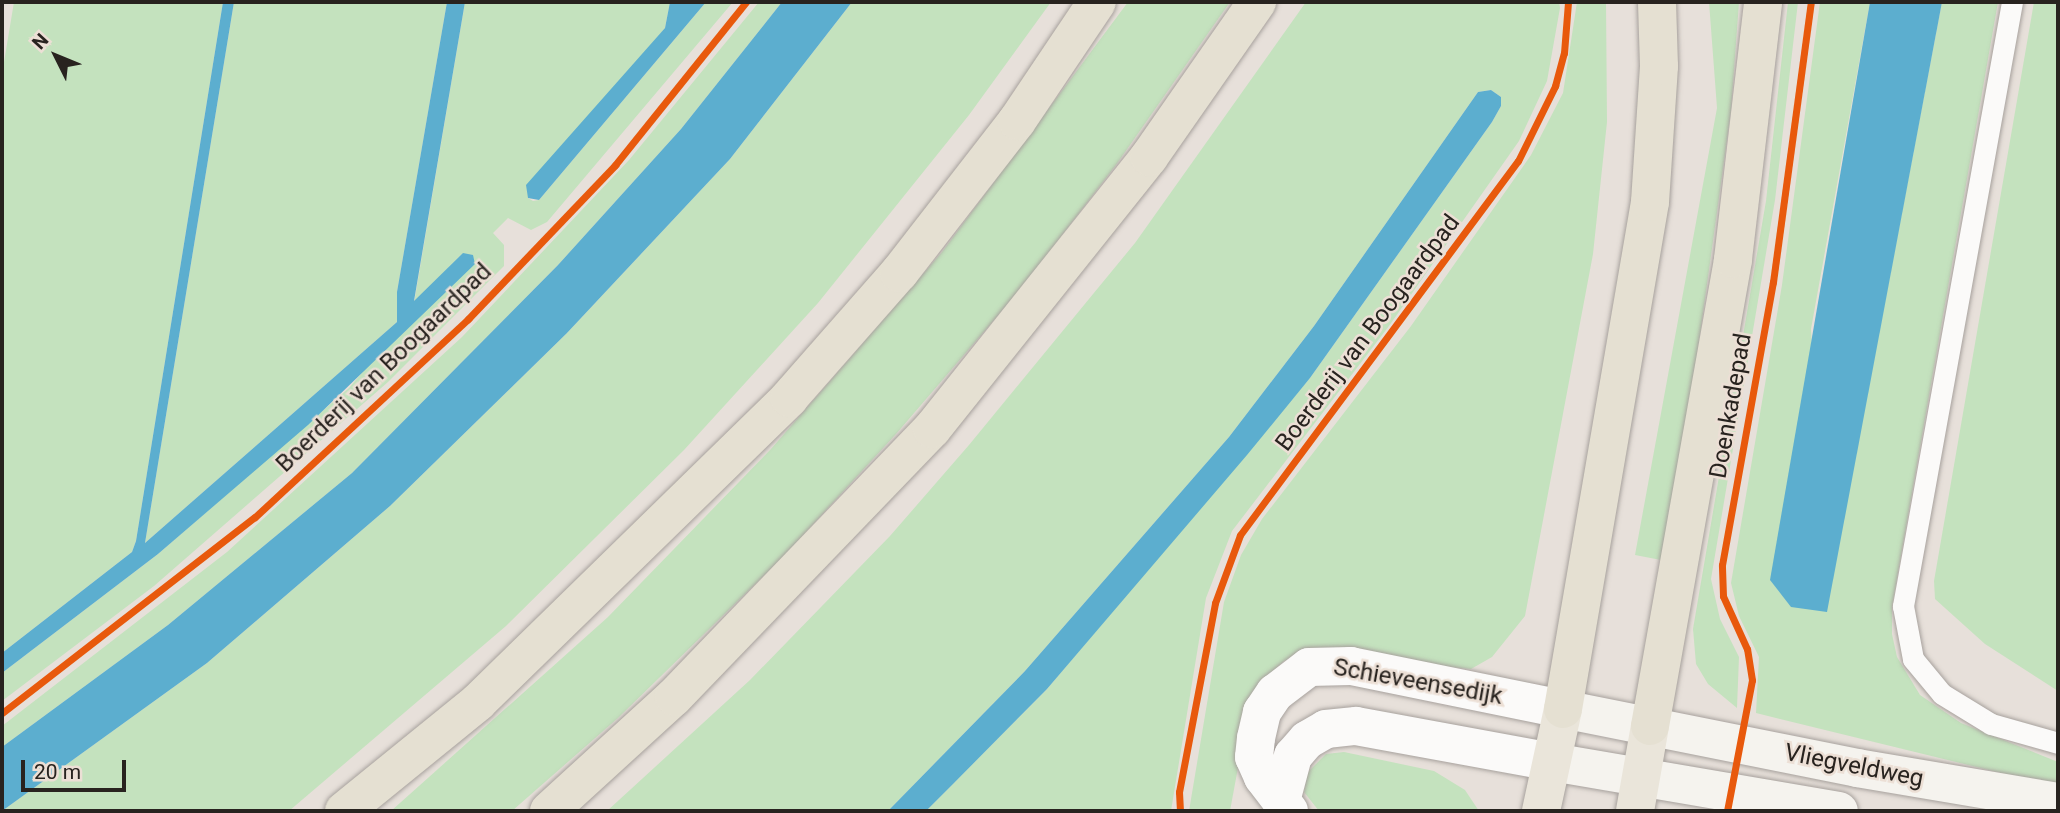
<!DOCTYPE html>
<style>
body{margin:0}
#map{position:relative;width:2060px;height:813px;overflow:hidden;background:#e7e0da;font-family:Roboto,sans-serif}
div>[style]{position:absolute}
.green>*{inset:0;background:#c4e2be}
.water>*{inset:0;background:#5caecf}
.roads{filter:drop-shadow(0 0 2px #a7a19d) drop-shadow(0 0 2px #a7a19d)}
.service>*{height:21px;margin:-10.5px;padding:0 10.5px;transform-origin:10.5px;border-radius:10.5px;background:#fbfaf9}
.tertiary>*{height:38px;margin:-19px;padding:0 19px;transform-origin:19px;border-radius:19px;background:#fbfaf9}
.secondary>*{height:38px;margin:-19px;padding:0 19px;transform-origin:19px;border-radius:19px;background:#f5f3ee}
.trunk>*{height:38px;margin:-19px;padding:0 19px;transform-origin:19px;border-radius:19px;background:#eae5da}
.motorway>*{height:38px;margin:-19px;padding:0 19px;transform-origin:19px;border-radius:19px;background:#e5e0d2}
.cycleway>*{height:7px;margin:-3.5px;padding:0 3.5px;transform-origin:3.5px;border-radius:3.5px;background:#e8590c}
span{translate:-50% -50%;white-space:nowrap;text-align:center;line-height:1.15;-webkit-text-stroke:5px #ecdfd5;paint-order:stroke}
.street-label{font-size:24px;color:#28231f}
.frame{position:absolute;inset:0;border:4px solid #28231f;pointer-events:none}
.north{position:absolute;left:21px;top:21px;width:70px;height:70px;-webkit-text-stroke:5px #ecdfd5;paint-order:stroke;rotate:313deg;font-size:19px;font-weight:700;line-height:28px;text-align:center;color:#28231f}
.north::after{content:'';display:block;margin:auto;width:24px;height:32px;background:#28231f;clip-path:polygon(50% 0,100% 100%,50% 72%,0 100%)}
.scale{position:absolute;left:21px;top:760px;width:105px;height:32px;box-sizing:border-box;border:4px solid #28231f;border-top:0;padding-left:9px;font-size:21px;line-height:24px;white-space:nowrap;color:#28231f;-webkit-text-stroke:5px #ecdfd5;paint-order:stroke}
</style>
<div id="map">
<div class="green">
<i style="clip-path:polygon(14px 2px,223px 2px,136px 541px,132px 552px,2px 653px,2px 74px)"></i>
<i style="clip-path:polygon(234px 2px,447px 2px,397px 292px,397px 322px,145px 543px)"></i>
<i style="clip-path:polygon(465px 2px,670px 2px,665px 28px,528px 198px,533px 201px,539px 200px,706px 2px,733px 2px,547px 222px,531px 230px,508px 218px,493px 233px,504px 245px,504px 266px,388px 382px,154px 586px,2px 701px,2px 673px,158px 554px,349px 388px,463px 253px,414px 303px)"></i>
<i style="clip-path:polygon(759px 2px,782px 2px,681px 129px,558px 265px,352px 473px,168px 625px,2px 747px,2px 726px,227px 552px,462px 337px,629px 160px)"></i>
<i style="clip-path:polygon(852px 2px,1051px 2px,969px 115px,818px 303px,684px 450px,506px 626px,289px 811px,2px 811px,207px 663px,390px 506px,567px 333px,730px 159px)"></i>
<i style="clip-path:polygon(1128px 2px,1230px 2px,1116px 165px,1019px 291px,896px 434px,784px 556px,618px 718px,512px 811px,391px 811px,608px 617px,771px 449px,942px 252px)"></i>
<i style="clip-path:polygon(1306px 2px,1559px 2px,1560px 8px,1547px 81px,1519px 141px,1389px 326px,1232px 531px,1206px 598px,1171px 811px,926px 811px,1047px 689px,1310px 378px,1492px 122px,1501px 106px,1501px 97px,1491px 90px,1478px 92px,1314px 326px,1229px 437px,1025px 671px,888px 811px,607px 811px,750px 680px,890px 536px,969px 445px,1135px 243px)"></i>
<i style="clip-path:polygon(1577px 2px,1606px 2px,1607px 122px,1593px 254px,1525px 616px,1492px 657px,1471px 669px,1301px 654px,1284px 661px,1261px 682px,1249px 708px,1230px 811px,1189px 811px,1224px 602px,1241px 555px,1262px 519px,1411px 326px,1531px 155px,1563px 93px)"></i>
<i style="clip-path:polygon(1709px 2px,1739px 2px,1731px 111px,1695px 371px,1661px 560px,1635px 555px,1717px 108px)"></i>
<i style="clip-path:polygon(1788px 2px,1798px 2px,1775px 200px,1711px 579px,1720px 619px,1739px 657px,1737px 708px,1708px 684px,1696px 664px,1693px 629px,1766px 201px)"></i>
<i style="clip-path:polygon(1820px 2px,1870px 2px,1811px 329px,1826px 611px,1942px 2px,1998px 2px,1892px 607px,1892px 634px,1897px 657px,1920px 695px,1961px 723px,2058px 762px,2058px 787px,1756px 713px,1759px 657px,1739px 616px,1731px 583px,1782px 285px)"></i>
<i style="clip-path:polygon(2034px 2px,2058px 2px,2058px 691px,1985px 644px,1935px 599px,1934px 581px)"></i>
<i style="clip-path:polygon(1344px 752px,1434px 771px,1465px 790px,1479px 811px,1319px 811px,1304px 792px,1307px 773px,1326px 754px)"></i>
</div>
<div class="water">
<i style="clip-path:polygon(223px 2px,234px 2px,145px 543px,397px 322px,397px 292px,447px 2px,465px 2px,414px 301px,463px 253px,473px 255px,475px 264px,308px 425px,158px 554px,2px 673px,2px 653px,132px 552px,136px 541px)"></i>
<i style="clip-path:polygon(670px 2px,706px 2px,539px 200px,528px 198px,526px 185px,665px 28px)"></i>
<i style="clip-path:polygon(782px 2px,852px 2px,730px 159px,567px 333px,390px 506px,207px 663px,2px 811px,2px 747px,168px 625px,352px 473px,558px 265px,681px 129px)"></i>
<i style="clip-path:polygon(1870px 2px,1942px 2px,1827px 612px,1791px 607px,1770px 580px)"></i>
<i style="clip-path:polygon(1491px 90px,1501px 97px,1501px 106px,1492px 122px,1310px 378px,1247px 455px,1047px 689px,953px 784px,926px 811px,888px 811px,1025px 671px,1229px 437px,1314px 326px,1478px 92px)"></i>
</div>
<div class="roads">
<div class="service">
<i style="left:2012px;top:2px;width:614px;rotate:100.23deg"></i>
<i style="left:1903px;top:606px;width:54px;rotate:79.3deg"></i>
<i style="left:1913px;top:659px;width:45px;rotate:50.4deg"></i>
<i style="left:1942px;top:694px;width:57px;rotate:31.5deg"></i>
<i style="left:1991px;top:724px;width:70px;rotate:15.8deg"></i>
</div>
<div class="tertiary">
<i style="left:1281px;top:801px;width:47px;rotate:-75.1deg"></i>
<i style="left:1293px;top:756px;width:21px;rotate:-49deg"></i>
<i style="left:1307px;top:740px;width:22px;rotate:-30deg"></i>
<i style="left:1326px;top:729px;width:30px;rotate:-6deg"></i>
<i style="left:1356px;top:726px;width:199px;rotate:10.4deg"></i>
<i style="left:1289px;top:811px;width:43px;rotate:-127.4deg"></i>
<i style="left:1263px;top:777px;width:22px;rotate:-114deg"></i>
<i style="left:1254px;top:757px;width:19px;rotate:-84deg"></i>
<i style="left:1256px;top:738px;width:27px;rotate:-77deg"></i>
<i style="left:1262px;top:712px;width:23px;rotate:-56deg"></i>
<i style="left:1275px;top:693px;width:43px;rotate:-37.4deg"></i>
<i style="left:1309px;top:667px;width:42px;rotate:-1.4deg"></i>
<i style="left:1351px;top:666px;width:216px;rotate:11.5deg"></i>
</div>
<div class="secondary">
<i style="left:1563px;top:709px;width:300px;rotate:11.3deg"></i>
<i style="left:1857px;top:768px;width:204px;rotate:9.6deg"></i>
<i style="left:1552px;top:762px;width:291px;rotate:9.7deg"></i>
</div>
<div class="trunk">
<i style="left:1541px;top:811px;width:104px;rotate:-77.8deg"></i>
<i style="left:1635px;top:811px;width:86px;rotate:-80deg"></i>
</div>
<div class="motorway">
<i style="left:1563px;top:709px;width:514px;rotate:-80.26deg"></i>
<i style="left:1650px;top:202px;width:136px;rotate:-86.2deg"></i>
<i style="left:1659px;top:66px;width:64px;rotate:-91.8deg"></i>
<i style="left:1650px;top:726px;width:474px;rotate:-79.9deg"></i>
<i style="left:1733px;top:259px;width:259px;rotate:-83.3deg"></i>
<i style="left:344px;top:811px;width:173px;rotate:-39.1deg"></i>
<i style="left:478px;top:702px;width:435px;rotate:-44.3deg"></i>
<i style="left:789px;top:398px;width:167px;rotate:-48.7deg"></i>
<i style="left:899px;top:273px;width:192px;rotate:-52.2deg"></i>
<i style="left:1017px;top:121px;width:143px;rotate:-56.1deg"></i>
<i style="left:549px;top:811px;width:169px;rotate:-42.4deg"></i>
<i style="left:674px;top:697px;width:372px;rotate:-46.1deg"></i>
<i style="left:932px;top:429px;width:348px;rotate:-51.4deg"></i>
<i style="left:1149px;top:157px;width:189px;rotate:-55.1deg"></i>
</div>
</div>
<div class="cycleway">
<i style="left:2px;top:713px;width:320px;rotate:-37.8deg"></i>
<i style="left:255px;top:517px;width:291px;rotate:-42.9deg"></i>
<i style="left:468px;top:319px;width:213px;rotate:-46.3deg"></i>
<i style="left:615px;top:165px;width:209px;rotate:-51.2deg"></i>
<i style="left:1180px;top:811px;width:19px;rotate:-93deg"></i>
<i style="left:1179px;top:792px;width:192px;rotate:-79.2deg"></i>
<i style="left:1215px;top:603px;width:72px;rotate:-69.8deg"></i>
<i style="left:1240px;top:535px;width:466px;rotate:-53.4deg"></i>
<i style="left:1518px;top:161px;width:84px;rotate:-63.7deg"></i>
<i style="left:1555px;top:86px;width:34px;rotate:-75deg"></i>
<i style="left:1564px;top:53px;width:51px;rotate:-85.5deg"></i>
<i style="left:1727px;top:811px;width:133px;rotate:-79.2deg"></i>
<i style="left:1752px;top:680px;width:31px;rotate:-99deg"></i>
<i style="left:1747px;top:649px;width:58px;rotate:-114.4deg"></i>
<i style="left:1723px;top:596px;width:31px;rotate:-92deg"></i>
<i style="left:1722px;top:565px;width:288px;rotate:-79.8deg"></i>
<i style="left:1773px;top:282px;width:283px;rotate:-82.3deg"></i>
</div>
<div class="street-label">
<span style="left:1368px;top:333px;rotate:-53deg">Boerderij van Boogaardpad</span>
<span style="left:384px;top:368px;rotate:-44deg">Boerderij van Boogaardpad</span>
<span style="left:1731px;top:406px;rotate:-80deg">Doenkadepad</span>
<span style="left:1418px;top:682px;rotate:10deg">Schieveensedijk</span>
<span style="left:1854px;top:766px;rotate:11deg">Vliegveldweg</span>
</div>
<div class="frame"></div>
<div class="north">N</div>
<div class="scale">20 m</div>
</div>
